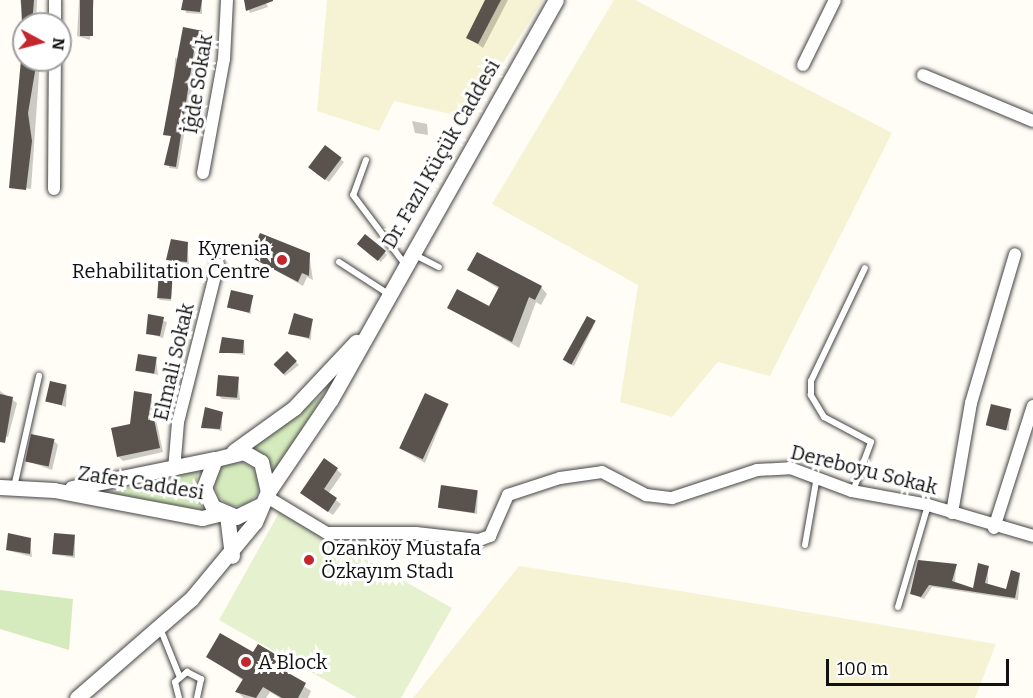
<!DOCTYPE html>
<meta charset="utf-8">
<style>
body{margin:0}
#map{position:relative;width:1033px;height:698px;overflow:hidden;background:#fffdf5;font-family:Bitter,serif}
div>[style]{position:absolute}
.farmland>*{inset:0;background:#f6f3d4}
.green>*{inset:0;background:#d5ebbd}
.round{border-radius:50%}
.pitch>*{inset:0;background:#e6f2cf}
.shadow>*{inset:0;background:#0003;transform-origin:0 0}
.building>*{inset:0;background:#5a524d;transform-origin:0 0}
.roads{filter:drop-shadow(0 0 2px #444) drop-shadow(0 0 2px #444)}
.service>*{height:6px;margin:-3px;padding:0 3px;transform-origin:3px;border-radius:3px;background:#fff}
.minor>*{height:12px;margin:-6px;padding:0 6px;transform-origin:6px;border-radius:6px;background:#fff}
.tertiary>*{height:15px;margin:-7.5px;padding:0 7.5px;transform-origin:7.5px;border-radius:7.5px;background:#fff}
.dots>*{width:16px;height:16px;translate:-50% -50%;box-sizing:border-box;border:3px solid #fff;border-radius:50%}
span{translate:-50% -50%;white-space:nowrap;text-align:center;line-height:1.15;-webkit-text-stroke:6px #fff;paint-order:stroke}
.street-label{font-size:20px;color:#111}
.poi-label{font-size:20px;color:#111}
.right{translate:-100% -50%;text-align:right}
.left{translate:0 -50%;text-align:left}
.north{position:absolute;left:12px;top:12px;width:60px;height:60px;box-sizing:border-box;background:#fff;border:2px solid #a0a0a0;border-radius:50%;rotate:97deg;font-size:16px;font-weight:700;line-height:24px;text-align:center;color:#111}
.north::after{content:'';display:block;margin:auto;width:21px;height:27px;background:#c4262e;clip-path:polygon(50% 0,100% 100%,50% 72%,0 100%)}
.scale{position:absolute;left:826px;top:659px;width:183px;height:27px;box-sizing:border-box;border:3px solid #111;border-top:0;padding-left:8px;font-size:18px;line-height:21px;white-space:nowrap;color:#111;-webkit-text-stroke:4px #fff;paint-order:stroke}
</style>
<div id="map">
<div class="farmland">
<i style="clip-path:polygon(327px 0,543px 0,468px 118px,394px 101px,379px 131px,317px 111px)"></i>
<i style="clip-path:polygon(614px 0,635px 0,892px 133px,770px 376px,718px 362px,672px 417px,620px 402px,638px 285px,492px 204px)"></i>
<i style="clip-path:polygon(519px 566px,680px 591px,996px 644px,975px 698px,413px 698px)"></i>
</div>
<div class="green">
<i style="clip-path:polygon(325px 393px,306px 424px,276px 471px,254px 447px)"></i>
<i class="round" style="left:215px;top:462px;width:44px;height:44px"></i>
<i style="clip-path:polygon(198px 470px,196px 488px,203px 510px,110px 493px)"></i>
<i style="clip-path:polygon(0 590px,73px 599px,69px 650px,0 629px)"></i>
</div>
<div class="pitch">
<i style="clip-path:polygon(280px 511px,452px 608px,401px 698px,357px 698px,219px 620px)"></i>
</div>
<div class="shadow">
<i style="clip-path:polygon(20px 0,37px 0,36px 24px,24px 24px)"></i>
<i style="clip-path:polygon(79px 0,94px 0,90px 40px,77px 36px)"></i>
<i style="clip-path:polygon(184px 0,202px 0,202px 14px,186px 13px)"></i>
<i style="clip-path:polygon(244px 0,265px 0,268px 7px,250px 13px)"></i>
<i style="clip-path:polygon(487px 0,508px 0,483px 48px,468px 37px)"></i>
<i style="clip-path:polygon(202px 32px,178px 169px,169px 168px,175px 58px,180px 59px)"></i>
<i style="left:24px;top:60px;width:16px;height:128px;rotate:4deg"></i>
<i style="clip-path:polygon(412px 121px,427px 124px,428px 135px,415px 133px)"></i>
<i style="clip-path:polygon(325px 147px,344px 162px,329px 182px,312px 170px)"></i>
<i style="clip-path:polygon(187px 244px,189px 264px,168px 260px)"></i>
<i style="clip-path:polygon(362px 247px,384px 252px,387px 255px,381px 262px)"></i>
<i style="clip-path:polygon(309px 254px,313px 280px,307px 277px,303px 286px,252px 257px)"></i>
<i style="clip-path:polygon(469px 270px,541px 287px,547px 294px,541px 305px,536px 302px,519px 348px,449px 307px,489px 308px,499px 289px)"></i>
<i style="clip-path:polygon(172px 274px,171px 301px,160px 300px,157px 297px)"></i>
<i style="clip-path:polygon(252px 296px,251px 314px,228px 306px)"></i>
<i style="clip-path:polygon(149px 316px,167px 322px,163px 338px,147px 333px)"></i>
<i style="clip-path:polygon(312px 320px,311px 340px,290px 333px)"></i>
<i style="clip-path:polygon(595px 323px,574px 366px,567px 363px)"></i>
<i style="clip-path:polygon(244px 341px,245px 355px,221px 352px)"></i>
<i style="clip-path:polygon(287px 353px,299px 365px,285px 376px,274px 363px)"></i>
<i style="clip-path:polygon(156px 358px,158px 375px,139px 370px)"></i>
<i style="clip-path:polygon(238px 379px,240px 400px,222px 399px,219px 396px)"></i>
<i style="clip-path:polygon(67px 386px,66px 407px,47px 401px)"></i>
<i style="clip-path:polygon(0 391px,17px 403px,8px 437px,0 435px)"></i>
<i style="clip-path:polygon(151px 396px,163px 452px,123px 461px,118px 456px,132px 425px)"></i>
<i style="clip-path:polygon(448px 405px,425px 463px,400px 448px)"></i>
<i style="clip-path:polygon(1010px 410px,1009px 431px,988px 424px)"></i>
<i style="clip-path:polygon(222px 413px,222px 431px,203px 427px)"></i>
<i style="clip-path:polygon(53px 440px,58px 445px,52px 470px,27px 461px)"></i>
<i style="clip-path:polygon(325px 460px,342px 474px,328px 494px,341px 504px,333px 515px,307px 497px)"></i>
<i style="clip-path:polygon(478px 491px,477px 514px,439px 508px)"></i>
<i style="clip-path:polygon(75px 537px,75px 558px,52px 554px)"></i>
<i style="clip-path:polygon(30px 539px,32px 557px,7px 550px)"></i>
<i style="clip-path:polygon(956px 565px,955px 584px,974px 590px,988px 567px,988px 585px,1007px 591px,1020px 574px,1018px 600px,932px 587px,924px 599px,912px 594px)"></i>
<i style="clip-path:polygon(258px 646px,280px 659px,286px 665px,282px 672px,311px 691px,308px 698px,280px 698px,270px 692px,266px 698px,244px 698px,237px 692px,244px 681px,208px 657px,253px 654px)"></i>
</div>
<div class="building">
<i style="clip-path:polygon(21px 0,34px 0,32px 24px,22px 24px)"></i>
<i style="left:80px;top:0;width:13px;height:36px"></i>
<i style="clip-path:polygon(183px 0,202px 0,200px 12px,181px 10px)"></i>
<i style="clip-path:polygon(244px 0,273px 0,273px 1px,246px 11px)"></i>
<i style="clip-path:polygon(485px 0,501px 0,478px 44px,466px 38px)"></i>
<i style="clip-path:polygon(183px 27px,203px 31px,200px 45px,195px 44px,176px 167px,164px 165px,171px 136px,163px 135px)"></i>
<i style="clip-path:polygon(21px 60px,37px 60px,28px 113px,32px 141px,26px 190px,9px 188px)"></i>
<i style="left:325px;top:145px;width:21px;height:28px;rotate:37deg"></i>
<i style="clip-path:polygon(260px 233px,310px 253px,309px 276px,302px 273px,298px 282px,250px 257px)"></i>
<i style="left:365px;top:234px;width:27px;height:13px;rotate:39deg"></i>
<i style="clip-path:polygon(171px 239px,188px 242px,187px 262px,166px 260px)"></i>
<i style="clip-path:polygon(477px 252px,542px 286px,535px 300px,529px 297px,512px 342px,447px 308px,457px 289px,489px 306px,499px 287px,467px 270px)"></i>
<i style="left:159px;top:271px;width:14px;height:27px;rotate:4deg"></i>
<i style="left:231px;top:290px;width:23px;height:18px;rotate:13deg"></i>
<i style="clip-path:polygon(294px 313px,313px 319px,309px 338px,288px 334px)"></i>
<i style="clip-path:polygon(148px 314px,164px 317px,160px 336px,146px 334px)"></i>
<i style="left:587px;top:316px;width:10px;height:50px;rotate:29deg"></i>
<i style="clip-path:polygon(222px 337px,244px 340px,243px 353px,219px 353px)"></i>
<i style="left:287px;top:351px;width:14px;height:19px;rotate:45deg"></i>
<i style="left:138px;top:354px;width:19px;height:17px;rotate:9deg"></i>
<i style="left:218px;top:375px;width:21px;height:21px;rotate:5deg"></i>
<i style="left:50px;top:381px;width:17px;height:21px;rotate:13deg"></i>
<i style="clip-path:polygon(134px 391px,152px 394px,148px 420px,154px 419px,160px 448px,117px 457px,111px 428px,130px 424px)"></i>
<i style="left:425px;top:393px;width:26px;height:61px;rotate:25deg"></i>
<i style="clip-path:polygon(0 394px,13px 397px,5px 443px,0 442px)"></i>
<i style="left:991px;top:404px;width:21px;height:22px;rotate:14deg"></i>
<i style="clip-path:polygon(205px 407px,223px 412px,220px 429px,201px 428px)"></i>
<i style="left:31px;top:434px;width:24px;height:28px;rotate:12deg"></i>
<i style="clip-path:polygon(324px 458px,338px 468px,324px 489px,337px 498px,328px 512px,300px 493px)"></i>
<i style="left:441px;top:485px;width:37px;height:23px;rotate:8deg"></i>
<i style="clip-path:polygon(8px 533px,31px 538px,30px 554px,6px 550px)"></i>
<i style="left:54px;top:533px;width:21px;height:21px;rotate:5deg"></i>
<i style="clip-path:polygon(918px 560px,957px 564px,952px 581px,973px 588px,978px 563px,989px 566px,985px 583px,1006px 589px,1011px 570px,1020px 573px,1015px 598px,929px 585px,921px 597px,910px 594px)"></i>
<i style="clip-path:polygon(220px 633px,253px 652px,258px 644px,280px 657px,276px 666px,306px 683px,298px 698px,282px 698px,263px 687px,256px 698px,235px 692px,243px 679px,206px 657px)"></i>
</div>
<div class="roads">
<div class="service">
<i style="left:366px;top:160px;width:37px;rotate:110deg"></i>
<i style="left:353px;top:195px;width:85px;rotate:53.1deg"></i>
<i style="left:413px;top:254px;width:29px;rotate:27deg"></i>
<i style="left:339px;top:262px;width:57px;rotate:32.9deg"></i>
<i style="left:14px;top:487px;width:114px;rotate:-77.3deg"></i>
<i style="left:853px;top:491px;width:52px;rotate:-69.8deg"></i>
<i style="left:871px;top:442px;width:53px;rotate:-152deg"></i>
<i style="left:824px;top:417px;width:26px;rotate:-121deg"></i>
<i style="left:811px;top:395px;width:14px;rotate:-90deg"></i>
<i style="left:811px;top:381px;width:125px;rotate:-64.5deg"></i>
<i style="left:805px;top:545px;width:70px;rotate:-80.1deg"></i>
<i style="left:898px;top:607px;width:106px;rotate:-73.6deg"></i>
<i style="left:160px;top:628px;width:51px;rotate:68deg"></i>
<i style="left:179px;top:698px;width:16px;rotate:-104deg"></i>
<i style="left:175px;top:682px;width:16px;rotate:-40deg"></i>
<i style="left:187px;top:672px;width:16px;rotate:27deg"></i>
<i style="left:201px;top:679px;width:19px;rotate:102deg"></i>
</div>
<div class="minor">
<i style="left:55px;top:24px;width:24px;rotate:-90deg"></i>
<i style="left:803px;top:65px;width:72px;rotate:-63.8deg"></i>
<i style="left:923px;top:75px;width:119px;rotate:22.7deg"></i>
<i style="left:203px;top:173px;width:116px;rotate:-79.6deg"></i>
<i style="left:224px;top:59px;width:59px;rotate:-87.1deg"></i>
<i style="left:54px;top:189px;width:129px;rotate:-89.6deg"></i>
<i style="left:174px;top:470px;width:48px;rotate:-85.2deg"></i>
<i style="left:178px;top:422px;width:163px;rotate:-75.8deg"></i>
<i style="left:267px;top:497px;width:70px;rotate:31deg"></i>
<i style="left:327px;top:533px;width:89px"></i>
<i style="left:416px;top:533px;width:63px;rotate:6.3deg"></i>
<i style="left:479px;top:540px;width:12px;rotate:-20deg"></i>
<i style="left:490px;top:536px;width:45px;rotate:-66.3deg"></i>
<i style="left:508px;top:495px;width:55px;rotate:-18.1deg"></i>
<i style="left:560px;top:478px;width:42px;rotate:-8.1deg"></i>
<i style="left:602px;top:472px;width:50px;rotate:27.6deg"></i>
<i style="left:646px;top:495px;width:26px;rotate:7deg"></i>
<i style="left:672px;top:498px;width:89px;rotate:-18.2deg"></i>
<i style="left:757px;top:470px;width:33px;rotate:-3deg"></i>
<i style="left:790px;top:468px;width:66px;rotate:20.4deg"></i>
<i style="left:852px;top:491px;width:77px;rotate:10.4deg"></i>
<i style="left:928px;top:505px;width:109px;rotate:16.4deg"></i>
<i style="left:952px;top:513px;width:112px;rotate:-80.2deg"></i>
<i style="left:971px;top:403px;width:155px;rotate:-73.5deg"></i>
<i style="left:994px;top:528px;width:128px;rotate:-72.3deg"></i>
</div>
<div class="tertiary">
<i style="left:234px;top:451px;width:74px;rotate:-35.6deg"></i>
<i style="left:294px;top:408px;width:91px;rotate:-46.8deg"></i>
<i style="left:0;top:487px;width:54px;rotate:3.2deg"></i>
<i style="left:54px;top:490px;width:151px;rotate:10.7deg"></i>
<i style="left:202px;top:518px;width:21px;rotate:-14deg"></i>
<i style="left:72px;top:488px;width:146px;rotate:-11.5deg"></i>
<i style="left:268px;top:492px;width:112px;rotate:-55.9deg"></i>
<i style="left:331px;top:399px;width:458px;rotate:-60.6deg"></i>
<i style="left:227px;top:515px;width:41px;rotate:83deg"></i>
<i style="left:77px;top:698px;width:151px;rotate:-41deg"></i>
<i style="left:191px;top:599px;width:100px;rotate:-50.3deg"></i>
<i style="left:255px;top:522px;width:33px;rotate:-67deg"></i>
<i style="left:268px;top:492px;width:31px;rotate:-103deg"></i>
<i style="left:261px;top:462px;width:20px;rotate:-150deg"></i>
<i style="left:244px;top:452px;width:30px;rotate:166deg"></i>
<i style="left:215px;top:459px;width:31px;rotate:111deg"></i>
<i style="left:204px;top:488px;width:21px;rotate:65deg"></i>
<i style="left:213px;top:507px;width:25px;rotate:23deg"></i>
<i style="left:236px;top:517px;width:28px;rotate:-26deg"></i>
</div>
</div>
<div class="dots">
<i style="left:282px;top:260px;background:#c4262e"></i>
<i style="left:309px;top:560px;background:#c4262e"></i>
<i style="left:246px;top:662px;background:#c4262e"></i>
</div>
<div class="street-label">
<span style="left:198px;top:84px;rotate:-81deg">İĝde Sokak</span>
<span style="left:441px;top:154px;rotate:-60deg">Dr. Fazıl Küçük Caddesi</span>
<span style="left:174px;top:362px;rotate:-77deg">Elmali Sokak</span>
<span style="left:864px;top:470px;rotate:14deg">Dereboyu Sokak</span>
<span style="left:141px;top:483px;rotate:9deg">Zafer Caddesi</span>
</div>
<div class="poi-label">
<span class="right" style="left:270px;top:260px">Kyrenia<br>Rehabilitation Centre</span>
<span class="left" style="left:321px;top:560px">Ozanköy Mustafa<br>Özkayım Stadı</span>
<span class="left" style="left:258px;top:662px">A Block</span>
</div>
<div class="north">N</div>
<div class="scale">100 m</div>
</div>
